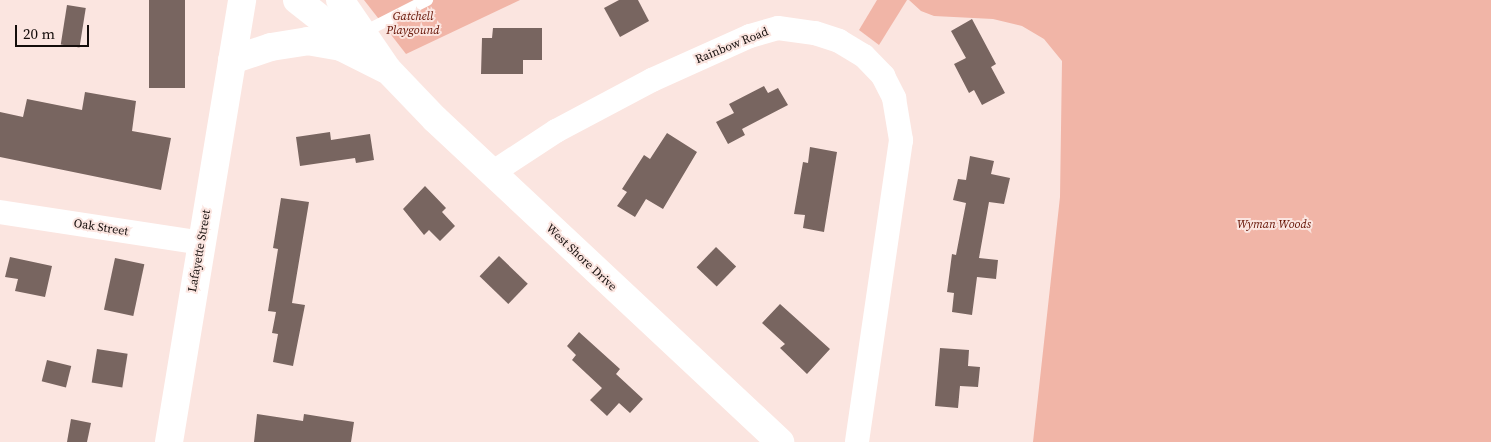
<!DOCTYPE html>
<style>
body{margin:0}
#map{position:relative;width:1491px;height:442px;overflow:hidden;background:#fbe5e0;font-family:"Source Serif 4",serif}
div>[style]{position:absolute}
.green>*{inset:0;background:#f1b5a7}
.building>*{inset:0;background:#786560;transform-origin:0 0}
.lane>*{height:12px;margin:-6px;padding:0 6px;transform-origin:6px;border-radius:6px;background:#fff}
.street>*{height:24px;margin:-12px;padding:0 12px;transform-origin:12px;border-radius:12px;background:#fff}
.secondary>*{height:28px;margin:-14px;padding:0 14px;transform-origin:14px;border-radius:14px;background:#fff}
.primary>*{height:28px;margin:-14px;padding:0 14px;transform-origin:14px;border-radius:14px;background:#fff}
span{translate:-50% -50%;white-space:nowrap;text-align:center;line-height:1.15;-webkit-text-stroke:4px #fbe5e0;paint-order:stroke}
.park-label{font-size:12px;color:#631000;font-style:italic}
.street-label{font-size:12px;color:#140d0b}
.scale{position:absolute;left:15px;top:25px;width:74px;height:22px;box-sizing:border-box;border:2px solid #140d0b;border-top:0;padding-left:6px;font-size:15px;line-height:18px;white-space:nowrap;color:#140d0b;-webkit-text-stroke:4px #fbe5e0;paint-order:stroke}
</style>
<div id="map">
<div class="green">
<i style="clip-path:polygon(364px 0,520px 0,406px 54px)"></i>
<i style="clip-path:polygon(877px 0,907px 0,879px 45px,859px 30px)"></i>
<i style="clip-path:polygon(909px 0,1491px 0,1491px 442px,1033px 442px,1060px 197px,1062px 61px,1044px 39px,1022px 26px,993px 19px,934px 16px,921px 11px)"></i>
</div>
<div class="building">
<i style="left:149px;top:0;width:36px;height:88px"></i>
<i style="clip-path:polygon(619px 0,638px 0,649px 21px,620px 37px,604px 8px)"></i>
<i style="left:67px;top:5px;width:19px;height:40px;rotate:9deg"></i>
<i style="clip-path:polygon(972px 19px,996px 64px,991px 67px,1005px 93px,982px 105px,974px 90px,969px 93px,954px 64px,966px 58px,951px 31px)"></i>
<i style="clip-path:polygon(493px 28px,542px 28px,542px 60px,523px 60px,523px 74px,481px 74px,482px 38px,492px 38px)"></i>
<i style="clip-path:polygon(764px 86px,768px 93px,778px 88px,788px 105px,742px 129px,745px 135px,728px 144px,716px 122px,734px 113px,729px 104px)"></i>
<i style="clip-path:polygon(85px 92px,136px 101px,132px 131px,171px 138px,161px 190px,0 157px,0 112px,23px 117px,27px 99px,82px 110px)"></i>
<i style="clip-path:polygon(330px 132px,331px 140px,370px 134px,374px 160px,356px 163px,355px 158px,300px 166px,296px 137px)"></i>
<i style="clip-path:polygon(667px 133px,697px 152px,663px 209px,646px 199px,635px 217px,617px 206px,627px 192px,622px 189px,644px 155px,650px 159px)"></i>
<i style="clip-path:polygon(810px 147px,837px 152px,824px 232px,803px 228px,805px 215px,794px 214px,803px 162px,808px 163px)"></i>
<i style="clip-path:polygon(970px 156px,994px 161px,991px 174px,1010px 178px,1004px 204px,989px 202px,979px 258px,998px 260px,996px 279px,977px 277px,972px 315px,952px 312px,954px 293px,947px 292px,952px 254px,956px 255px,966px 203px,953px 200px,958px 179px,966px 180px)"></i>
<i style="clip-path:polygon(425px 186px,446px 208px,442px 212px,455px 226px,440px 241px,429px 230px,424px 235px,403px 209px)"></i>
<i style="clip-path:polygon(281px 198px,309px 202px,292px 303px,305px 305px,293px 366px,273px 362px,278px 334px,272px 333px,276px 312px,268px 311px,278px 249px,273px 248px)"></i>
<i style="left:716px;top:247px;width:28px;height:28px;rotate:44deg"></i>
<i style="left:499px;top:256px;width:40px;height:28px;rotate:44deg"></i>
<i style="clip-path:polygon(10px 257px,52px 266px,45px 297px,15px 291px,18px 279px,5px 277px)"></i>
<i style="left:115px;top:258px;width:30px;height:53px;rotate:12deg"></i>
<i style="clip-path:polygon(780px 304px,830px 349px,807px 374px,780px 348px,785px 344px,762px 323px)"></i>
<i style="clip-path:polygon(579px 332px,620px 369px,616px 374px,643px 399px,630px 413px,619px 403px,607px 416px,590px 400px,602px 388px,572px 360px,576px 355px,567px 346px)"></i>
<i style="clip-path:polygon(940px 348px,969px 350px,968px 366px,980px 367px,978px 387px,960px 386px,958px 408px,935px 406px)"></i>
<i style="left:97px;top:349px;width:31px;height:34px;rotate:9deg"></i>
<i style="left:47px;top:360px;width:25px;height:22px;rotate:14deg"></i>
<i style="clip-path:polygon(257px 414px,303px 421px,304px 414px,354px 422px,351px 442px,254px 442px)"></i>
<i style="clip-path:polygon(71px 419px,91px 423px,87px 442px,67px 442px)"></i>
</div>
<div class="lane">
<i style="left:362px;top:33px;width:73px;rotate:-26.9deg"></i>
</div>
<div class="street">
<i style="left:492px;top:173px;width:77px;rotate:-33.3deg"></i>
<i style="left:556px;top:131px;width:109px;rotate:-28deg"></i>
<i style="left:652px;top:80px;width:107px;rotate:-24.2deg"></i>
<i style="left:750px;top:36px;width:29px;rotate:-16deg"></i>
<i style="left:778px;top:28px;width:37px;rotate:8deg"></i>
<i style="left:815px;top:33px;width:25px;rotate:18deg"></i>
<i style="left:839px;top:41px;width:29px;rotate:31deg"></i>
<i style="left:864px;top:56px;width:28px;rotate:46deg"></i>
<i style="left:883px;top:76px;width:25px;rotate:63deg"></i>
<i style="left:894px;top:98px;width:43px;rotate:80.5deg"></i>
<i style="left:901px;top:140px;width:305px;rotate:98.3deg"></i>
<i style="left:0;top:212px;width:204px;rotate:8.7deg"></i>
</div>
<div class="secondary">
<i style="left:297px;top:0;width:78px;rotate:38.2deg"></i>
<i style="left:340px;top:0;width:85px;rotate:55.6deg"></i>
<i style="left:388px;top:70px;width:68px;rotate:46.2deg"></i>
<i style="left:435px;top:119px;width:473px;rotate:43.1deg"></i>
<i style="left:232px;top:60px;width:41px;rotate:-18.4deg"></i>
<i style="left:271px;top:47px;width:36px;rotate:-9deg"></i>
<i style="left:307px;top:41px;width:35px;rotate:10deg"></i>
<i style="left:341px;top:47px;width:49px;rotate:26.6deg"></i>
</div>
<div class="primary">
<i style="left:169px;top:442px;width:448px;rotate:-80.6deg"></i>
</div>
<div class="park-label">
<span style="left:413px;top:24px">Gatchell<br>Playgound</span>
<span style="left:1274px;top:225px">Wyman Woods</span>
</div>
<div class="street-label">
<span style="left:732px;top:46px;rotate:-22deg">Rainbow Road</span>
<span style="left:101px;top:228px;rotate:9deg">Oak Street</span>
<span style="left:200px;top:251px;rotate:-80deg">Lafayette Street</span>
<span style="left:581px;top:258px;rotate:43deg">West Shore Drive</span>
</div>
<div class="scale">20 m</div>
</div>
